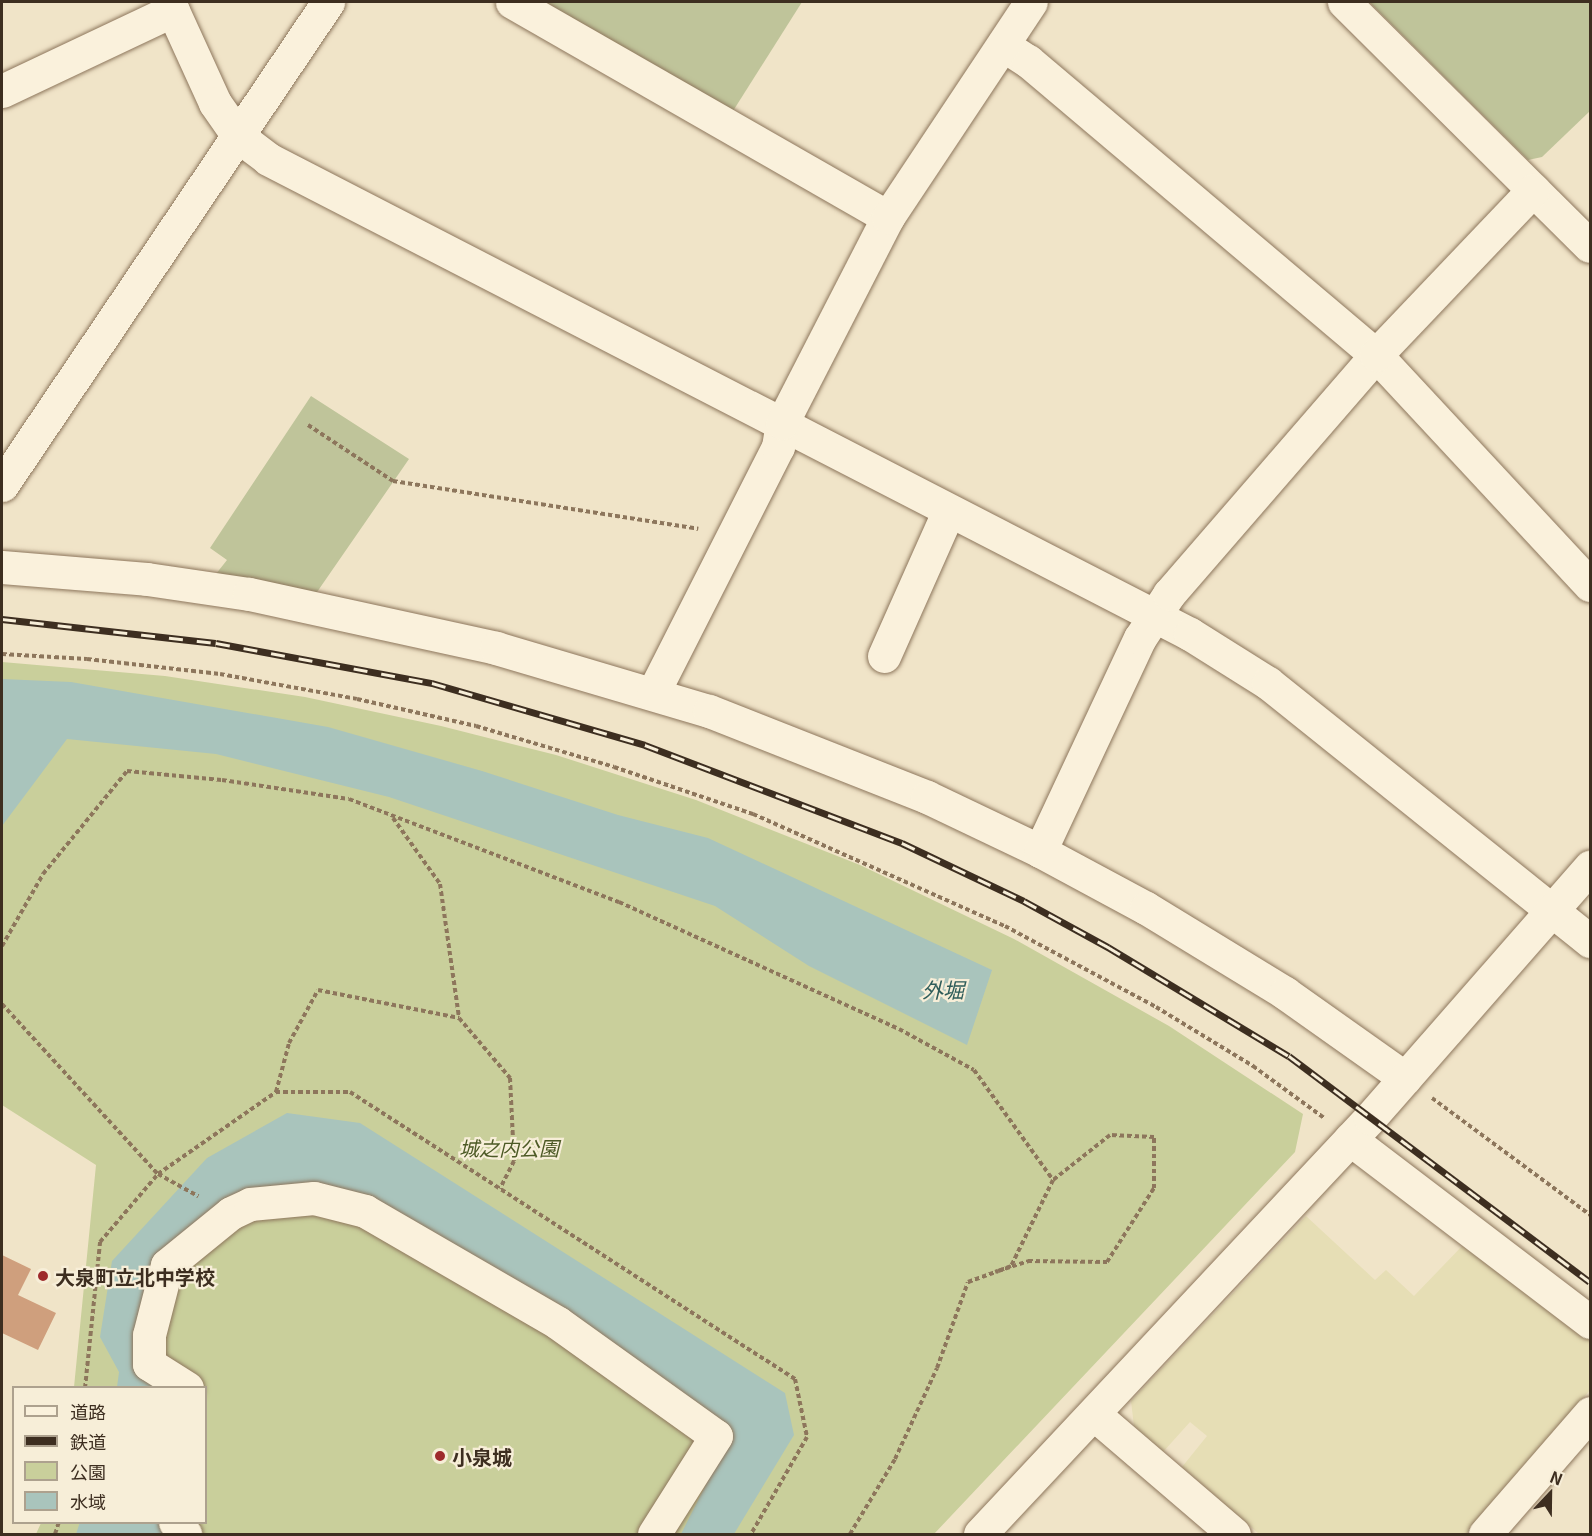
<!DOCTYPE html>
<meta charset="utf-8">
<style>
body{margin:0}
#map{position:relative;width:1592px;height:1536px;overflow:hidden;background:#f0e4c8;font-family:Georgia,"Noto Sans JP",serif}
div>[style]{position:absolute}
.farmland>*{inset:0;background:#e6deb5}
.green>*{inset:0;background:#c9cf9b}
.cemetery>*{inset:0;background:#bfc49a}
.water>*{inset:0;background:#a9c4bc}
.building>*{inset:0;background:#cf9f7d}
.path>*{height:4px;margin-top:-2px;transform-origin:0;background:repeating-linear-gradient(90deg,#8d765c 0 4.5px,transparent 0 7.5px)}
.roads{filter:drop-shadow(0 0 2px #8d765c) drop-shadow(0 0 2px #8d765c)}
.minor>*{height:33px;margin:-16.5px;padding:0 16.5px;transform-origin:16.5px;border-radius:16.5px;background:#faf1dc}
.rail>*{height:7px;margin-top:-3.5px;transform-origin:0;background:repeating-linear-gradient(90deg,#f7eed8 0 14px,#3d2e20 0 28px);box-sizing:border-box;border-block:2px solid #3d2e20}
.dots>*{width:16px;height:16px;translate:-50% -50%;box-sizing:border-box;border:3px solid #f7eed8;border-radius:50%}
span{translate:-50% -50%;white-space:nowrap;text-align:center;line-height:1.15;-webkit-text-stroke:4.5px #f7eed8;paint-order:stroke}
.park-label{font-size:20px;color:#4d5a26;font-style:italic}
.poi-label{font-size:20px;color:#3d2e20;font-weight:700}
.left{translate:0 -50%;text-align:left}
.water-label{font-size:21px;color:#2f5d5a;font-style:italic}
.frame{position:absolute;inset:0;border:3px solid #3d2e20;pointer-events:none}
.legend{position:absolute;left:12px;top:1386px;width:195px;height:138px;box-sizing:border-box;background:#f7eed8;border:2px solid #ada18e;margin:0;padding:8px 10px;list-style:none;font-size:18px;color:#3d2e20}
.legend li{display:flex;align-items:center;gap:12px;height:30px}
.legend b{width:30px;border:2px solid #ada18e}
.north{position:absolute;left:1520px;top:1464px;width:60px;height:60px;-webkit-text-stroke:4px #f7eed8;paint-order:stroke;rotate:22deg;font-size:16px;font-weight:700;line-height:24px;text-align:center;color:#3d2e20}
.north::after{content:'';display:block;margin:auto;width:21px;height:27px;background:#3d2e20;clip-path:polygon(50% 0,100% 100%,50% 72%,0 100%)}
</style>
<div id="map">
<div class="farmland">
<i style="clip-path:polygon(1306px 1216px,1375px 1280px,1386px 1270px,1414px 1296px,1466px 1242px,1590px 1337px,1590px 1390px,1466px 1534px,1259px 1534px,1182px 1467px,1207px 1436px,1190px 1422px,1163px 1452px,1134px 1426px,1131px 1401px)"></i>
</div>
<div class="green">
<i style="clip-path:polygon(2px 662px,165px 676px,305px 697px,441px 726px,556px 755px,696px 800px,860px 865px,1014px 939px,1169px 1026px,1303px 1114px,1295px 1152px,934px 1534px,36px 1534px,41px 1523px,206px 1522px,206px 1388px,74px 1387px,96px 1165px,2px 1105px)"></i>
</div>
<div class="cemetery">
<i style="clip-path:polygon(545px 2px,802px 2px,733px 111px)"></i>
<i style="clip-path:polygon(1369px 2px,1590px 2px,1590px 111px,1542px 157px,1528px 160px)"></i>
<i style="clip-path:polygon(311px 396px,409px 459px,315px 595px,212px 579px,227px 560px,210px 548px)"></i>
</div>
<div class="water">
<i style="clip-path:polygon(2px 679px,71px 682px,328px 727px,482px 771px,618px 815px,708px 838px,992px 970px,967px 1045px,809px 966px,715px 906px,389px 797px,216px 754px,67px 739px,2px 826px)"></i>
<i style="clip-path:polygon(287px 1113px,360px 1123px,785px 1393px,794px 1435px,734px 1534px,681px 1534px,733px 1431px,566px 1313px,368px 1195px,311px 1184px,158px 1258px,168px 1387px,117px 1387px,119px 1372px,100px 1337px,112px 1261px,207px 1158px)"></i>
<i style="clip-path:polygon(80px 1522px,162px 1523px,172px 1534px,76px 1534px)"></i>
</div>
<div class="building">
<i style="clip-path:polygon(2px 1255px,31px 1269px,18px 1295px,56px 1313px,38px 1350px,2px 1333px)"></i>
</div>
<div class="path">
<i style="left:308px;top:425px;width:102px;rotate:33.4deg"></i>
<i style="left:393px;top:481px;width:309px;rotate:8.9deg"></i>
<i style="left:2px;top:654px;width:85px;rotate:3.4deg"></i>
<i style="left:87px;top:659px;width:134px;rotate:6.4deg"></i>
<i style="left:220px;top:674px;width:139px;rotate:10.3deg"></i>
<i style="left:357px;top:699px;width:122px;rotate:12.8deg"></i>
<i style="left:476px;top:726px;width:144px;rotate:16.5deg"></i>
<i style="left:614px;top:767px;width:147px;rotate:18.7deg"></i>
<i style="left:753px;top:814px;width:276px;rotate:24deg"></i>
<i style="left:1005px;top:926px;width:171px;rotate:28.2deg"></i>
<i style="left:1156px;top:1007px;width:114px;rotate:31.3deg"></i>
<i style="left:1253px;top:1066px;width:88px;rotate:36.2deg"></i>
<i style="left:393px;top:818px;width:81px;rotate:54.5deg"></i>
<i style="left:440px;top:884px;width:135px;rotate:81.9deg"></i>
<i style="left:459px;top:1018px;width:79px;rotate:49.6deg"></i>
<i style="left:510px;top:1078px;width:83px;rotate:87.2deg"></i>
<i style="left:514px;top:1161px;width:31px;rotate:117deg"></i>
<i style="left:2px;top:946px;width:83px;rotate:-60.3deg"></i>
<i style="left:43px;top:874px;width:133px;rotate:-50.8deg"></i>
<i style="left:127px;top:771px;width:95px;rotate:5.4deg"></i>
<i style="left:222px;top:780px;width:128px;rotate:8.5deg"></i>
<i style="left:349px;top:799px;width:289px;rotate:20.9deg"></i>
<i style="left:619px;top:902px;width:307px;rotate:24.4deg"></i>
<i style="left:899px;top:1029px;width:85px;rotate:28.7deg"></i>
<i style="left:974px;top:1070px;width:135px;rotate:54.3deg"></i>
<i style="left:2px;top:1004px;width:231px;rotate:47.5deg"></i>
<i style="left:158px;top:1174px;width:46px;rotate:28.8deg"></i>
<i style="left:276px;top:1092px;width:51px;rotate:-75.1deg"></i>
<i style="left:289px;top:1043px;width:60px;rotate:-61.3deg"></i>
<i style="left:318px;top:990px;width:144px;rotate:11.2deg"></i>
<i style="left:1432px;top:1098px;width:197px;rotate:36.5deg"></i>
<i style="left:85px;top:1388px;width:147px;rotate:-84.1deg"></i>
<i style="left:100px;top:1242px;width:89px;rotate:-49.5deg"></i>
<i style="left:158px;top:1174px;width:144px;rotate:-34.8deg"></i>
<i style="left:276px;top:1092px;width:74px"></i>
<i style="left:350px;top:1092px;width:530px;rotate:32.82deg"></i>
<i style="left:795px;top:1379px;width:59px;rotate:78.3deg"></i>
<i style="left:807px;top:1437px;width:112px;rotate:120deg"></i>
<i style="left:55px;top:1534px;width:13px;rotate:-72deg"></i>
<i style="left:850px;top:1534px;width:87px;rotate:-59deg"></i>
<i style="left:895px;top:1459px;width:100px;rotate:-65.2deg"></i>
<i style="left:937px;top:1368px;width:91px;rotate:-70.2deg"></i>
<i style="left:968px;top:1282px;width:32px;rotate:-20deg"></i>
<i style="left:998px;top:1271px;width:32px;rotate:-18deg"></i>
<i style="left:1028px;top:1261px;width:79px;rotate:0.7deg"></i>
<i style="left:1107px;top:1262px;width:88px;rotate:-57.6deg"></i>
<i style="left:1154px;top:1188px;width:51px;rotate:-90deg"></i>
<i style="left:1154px;top:1137px;width:44px;rotate:-177.4deg"></i>
<i style="left:1110px;top:1135px;width:73px;rotate:141.7deg"></i>
<i style="left:1053px;top:1180px;width:96px;rotate:116deg"></i>
<i style="left:1011px;top:1266px;width:14px;rotate:159deg"></i>
<i style="left:998px;top:1271px;width:3px;rotate:162deg"></i>
</div>
<div class="roads">
<div class="minor">
<i style="left:169px;top:2px;width:111px;rotate:65.5deg"></i>
<i style="left:215px;top:103px;width:40px;rotate:55.1deg"></i>
<i style="left:238px;top:136px;width:38px;rotate:37deg"></i>
<i style="left:268px;top:159px;width:1037px;rotate:27.26deg"></i>
<i style="left:1190px;top:634px;width:92px;rotate:32.1deg"></i>
<i style="left:1268px;top:683px;width:413px;rotate:38.7deg"></i>
<i style="left:512px;top:2px;width:433px;rotate:29.8deg"></i>
<i style="left:1344px;top:2px;width:346px;rotate:44.8deg"></i>
<i style="left:1003px;top:45px;width:30px;rotate:33deg"></i>
<i style="left:1028px;top:61px;width:456px;rotate:40.2deg"></i>
<i style="left:1376px;top:355px;width:314px;rotate:47.1deg"></i>
<i style="left:2px;top:91px;width:189px;rotate:-25.3deg"></i>
<i style="left:2px;top:485px;width:583px;rotate:-55.98deg"></i>
<i style="left:2px;top:567px;width:145px;rotate:4.7deg"></i>
<i style="left:147px;top:579px;width:103px;rotate:8.4deg"></i>
<i style="left:249px;top:594px;width:253px;rotate:12.3deg"></i>
<i style="left:496px;top:648px;width:222px;rotate:16.5deg"></i>
<i style="left:709px;top:711px;width:234px;rotate:21.5deg"></i>
<i style="left:927px;top:797px;width:125px;rotate:25.5deg"></i>
<i style="left:1040px;top:851px;width:120px;rotate:28.3deg"></i>
<i style="left:1146px;top:908px;width:163px;rotate:31.4deg"></i>
<i style="left:1285px;top:993px;width:147px;rotate:35.3deg"></i>
<i style="left:884px;top:656px;width:158px;rotate:-66deg"></i>
<i style="left:653px;top:693px;width:276px;rotate:-63.1deg"></i>
<i style="left:778px;top:447px;width:24px;rotate:-81deg"></i>
<i style="left:782px;top:423px;width:232px;rotate:-62.8deg"></i>
<i style="left:888px;top:217px;width:258px;rotate:-56.4deg"></i>
<i style="left:1040px;top:851px;width:235px;rotate:-64.9deg"></i>
<i style="left:1140px;top:638px;width:53px;rotate:-56.6deg"></i>
<i style="left:1169px;top:594px;width:316px;rotate:-49.1deg"></i>
<i style="left:1376px;top:355px;width:228px;rotate:-46.4deg"></i>
<i style="left:1350px;top:1139px;width:302px;rotate:37.3deg"></i>
<i style="left:187px;top:1388px;width:45px;rotate:-147.7deg"></i>
<i style="left:149px;top:1364px;width:29px;rotate:-90deg"></i>
<i style="left:149px;top:1335px;width:72px;rotate:-75.6deg"></i>
<i style="left:167px;top:1265px;width:82px;rotate:-39.1deg"></i>
<i style="left:231px;top:1213px;width:21px;rotate:-25deg"></i>
<i style="left:250px;top:1204px;width:64px;rotate:-5.4deg"></i>
<i style="left:314px;top:1198px;width:53px;rotate:14.3deg"></i>
<i style="left:365px;top:1211px;width:223px;rotate:30.1deg"></i>
<i style="left:558px;top:1323px;width:194px;rotate:35.6deg"></i>
<i style="left:716px;top:1436px;width:116px;rotate:122.3deg"></i>
<i style="left:1095px;top:1415px;width:183px;rotate:40.6deg"></i>
<i style="left:175px;top:1522px;width:16px;rotate:50deg"></i>
<i style="left:980px;top:1534px;width:570px;rotate:-46.85deg"></i>
<i style="left:1370px;top:1118px;width:334px;rotate:-48.8deg"></i>
<i style="left:1485px;top:1534px;width:160px;rotate:-49deg"></i>
</div>
</div>
<div class="rail">
<i style="left:2px;top:619px;width:215px;rotate:6.4deg"></i>
<i style="left:216px;top:643px;width:220px;rotate:10.5deg"></i>
<i style="left:432px;top:683px;width:222px;rotate:16.2deg"></i>
<i style="left:645px;top:745px;width:275px;rotate:20.9deg"></i>
<i style="left:902px;top:843px;width:135px;rotate:25.4deg"></i>
<i style="left:1024px;top:901px;width:96px;rotate:28.7deg"></i>
<i style="left:1108px;top:947px;width:211px;rotate:31.1deg"></i>
<i style="left:1289px;top:1056px;width:376px;rotate:36.9deg"></i>
</div>
<div class="dots">
<i style="left:43px;top:1276px;background:#9e2a2b"></i>
<i style="left:440px;top:1456px;background:#9e2a2b"></i>
</div>
<div class="park-label">
<span style="left:509px;top:1147px">城之内公園</span>
</div>
<div class="poi-label">
<span class="left" style="left:55px;top:1276px">大泉町立北中学校</span>
<span class="left" style="left:452px;top:1456px">小泉城</span>
</div>
<div class="water-label">
<span style="left:943px;top:989px">外堀</span>
</div>
<div class="frame"></div>
<ul class="legend">
<li><b style="height:8px;background:#faf1dc"></b>道路</li>
<li><b style="height:8px;background:#3d2e20"></b>鉄道</li>
<li><b style="height:16px;background:#c9cf9b"></b>公園</li>
<li><b style="height:16px;background:#a9c4bc"></b>水域</li>
</ul>
<div class="north">N</div>
</div>
